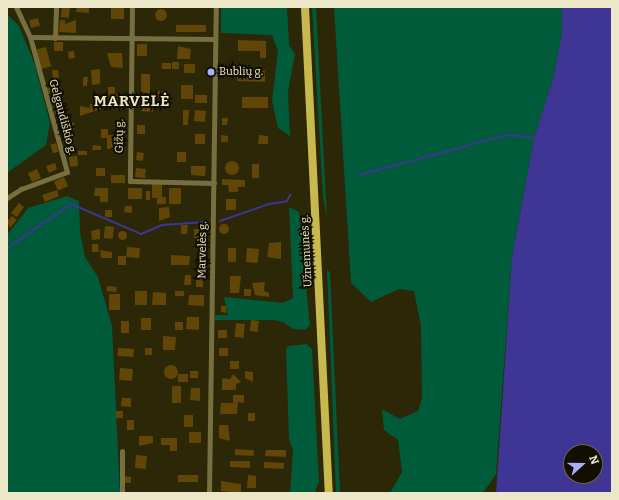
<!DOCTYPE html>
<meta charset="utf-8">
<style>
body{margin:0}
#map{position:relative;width:619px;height:500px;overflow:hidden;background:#2b2707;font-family:Bitter,serif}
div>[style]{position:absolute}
.green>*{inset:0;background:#005b3b}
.water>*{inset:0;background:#3e3594}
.stream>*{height:2px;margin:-1px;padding:0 1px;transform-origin:1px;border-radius:1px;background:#3e3594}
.building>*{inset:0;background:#614608;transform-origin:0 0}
.round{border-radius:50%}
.minor>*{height:5px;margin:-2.5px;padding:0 2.5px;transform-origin:2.5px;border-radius:2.5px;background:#767040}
.primary>*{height:8px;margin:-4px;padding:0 4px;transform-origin:4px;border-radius:4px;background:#c8b94f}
.dots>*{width:11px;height:11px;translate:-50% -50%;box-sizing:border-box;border:2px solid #130f00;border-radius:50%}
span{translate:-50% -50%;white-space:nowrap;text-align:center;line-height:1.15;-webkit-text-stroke:4px #130f00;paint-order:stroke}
.poi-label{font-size:11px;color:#ebe7c8}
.left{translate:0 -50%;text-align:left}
.street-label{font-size:11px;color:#ebe7c8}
.district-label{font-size:15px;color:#ebe7c8;font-weight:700;letter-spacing:1px}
.frame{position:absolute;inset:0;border:8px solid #ebe7c8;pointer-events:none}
.north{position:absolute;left:563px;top:444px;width:40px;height:40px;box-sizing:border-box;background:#130f00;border:1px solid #696550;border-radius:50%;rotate:69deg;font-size:11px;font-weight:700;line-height:16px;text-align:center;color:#ebe7c8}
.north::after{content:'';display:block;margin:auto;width:14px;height:18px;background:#abaffb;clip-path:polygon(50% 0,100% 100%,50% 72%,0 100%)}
</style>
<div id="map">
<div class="green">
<i style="clip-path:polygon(221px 7px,287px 7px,289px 45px,295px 54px,288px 92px,290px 136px,278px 128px,272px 101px,278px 51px,272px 35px,221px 33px)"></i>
<i style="clip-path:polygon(312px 7px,316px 7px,327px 220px,323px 196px)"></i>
<i style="clip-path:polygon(334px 7px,562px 7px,562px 33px,553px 79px,534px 138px,512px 257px,496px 474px,483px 493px,390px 493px,402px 472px,398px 440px,384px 430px,382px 409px,400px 419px,418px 411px,422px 398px,421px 326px,414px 291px,399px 289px,371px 302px,351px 283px)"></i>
<i style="clip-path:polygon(7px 14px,19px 26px,35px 65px,50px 123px,46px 145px,7px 173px)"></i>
<i style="clip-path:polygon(67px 196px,79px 201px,80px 232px,85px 257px,98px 277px,112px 326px,120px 493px,7px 493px,7px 235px,28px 208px)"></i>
<i style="clip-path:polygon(289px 207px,299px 212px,310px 325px,305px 330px,293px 329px,283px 322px,274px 320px,215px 320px,215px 315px,228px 315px,224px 297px,283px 303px,293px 298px)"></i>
<i style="clip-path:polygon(327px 270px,330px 272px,340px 493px,336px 493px)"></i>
<i style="clip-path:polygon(307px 344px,312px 349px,319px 482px,314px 493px,290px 493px,293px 450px,289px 440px,286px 350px,288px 346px)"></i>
</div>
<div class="water">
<i style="clip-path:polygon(evenodd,562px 7px,612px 7px,612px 493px,496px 493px,512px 257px,534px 138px,553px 79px,562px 33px,562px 7px,571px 452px,595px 452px,595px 476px,571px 476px,571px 452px)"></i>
</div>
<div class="stream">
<i style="left:359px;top:175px;width:153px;rotate:-15.1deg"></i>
<i style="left:507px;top:135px;width:28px;rotate:6deg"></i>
<i style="left:220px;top:221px;width:52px;rotate:-19.1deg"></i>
<i style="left:269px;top:204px;width:18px;rotate:-9deg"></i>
<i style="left:287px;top:201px;width:7px;rotate:-63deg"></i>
<i style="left:7px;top:248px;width:78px;rotate:-34.5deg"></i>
<i style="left:71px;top:204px;width:76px;rotate:23.2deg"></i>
<i style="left:141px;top:234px;width:23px;rotate:-23deg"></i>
<i style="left:162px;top:225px;width:44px;rotate:-3.9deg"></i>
</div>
<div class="building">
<i style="left:62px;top:7px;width:8px;height:10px;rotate:7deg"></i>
<i style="clip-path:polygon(77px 7px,89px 7px,89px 13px,76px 12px)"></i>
<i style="left:111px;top:7px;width:13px;height:12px"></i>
<i class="round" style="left:155px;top:9px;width:12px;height:12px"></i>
<i style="left:38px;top:18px;width:8px;height:9px;rotate:76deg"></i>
<i style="clip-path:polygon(60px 20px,65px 20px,65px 24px,76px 20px,76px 33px,59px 32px)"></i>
<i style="left:176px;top:25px;width:30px;height:7px"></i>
<i style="clip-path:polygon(238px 40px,266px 41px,266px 58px,260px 58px,260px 51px,238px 51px)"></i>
<i style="left:54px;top:42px;width:9px;height:9px"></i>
<i style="left:137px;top:44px;width:10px;height:12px"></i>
<i style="clip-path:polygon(178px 46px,191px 49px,190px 59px,177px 59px)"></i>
<i style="left:46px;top:47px;width:20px;height:10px;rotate:75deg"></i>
<i style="left:74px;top:51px;width:7px;height:6px;rotate:82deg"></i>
<i style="clip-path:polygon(107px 53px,122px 53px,123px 68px,111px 67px)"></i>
<i style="left:172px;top:62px;width:7px;height:7px"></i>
<i style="left:162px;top:63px;width:9px;height:6px"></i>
<i style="left:184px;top:64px;width:11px;height:9px"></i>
<i style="clip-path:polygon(237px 67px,265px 71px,265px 82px,237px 81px)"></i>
<i style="clip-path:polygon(100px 69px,100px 84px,92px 85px,91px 70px)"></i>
<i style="clip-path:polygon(52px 70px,58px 70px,59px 78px,53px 78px)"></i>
<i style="left:141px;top:74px;width:9px;height:19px"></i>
<i style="clip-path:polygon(83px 77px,88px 77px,87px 86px,83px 86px)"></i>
<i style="left:181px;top:85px;width:12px;height:14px"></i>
<i style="left:52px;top:87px;width:7px;height:6px;rotate:82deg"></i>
<i style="clip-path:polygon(108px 87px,115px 87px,115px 94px,123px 94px,123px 101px,108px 100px)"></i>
<i style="clip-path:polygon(158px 91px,165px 91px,165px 98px,158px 97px)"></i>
<i style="left:195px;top:95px;width:12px;height:8px"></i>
<i style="left:242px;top:97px;width:26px;height:11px"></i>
<i style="left:141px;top:98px;width:13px;height:13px;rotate:4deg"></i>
<i style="left:63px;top:103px;width:9px;height:10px;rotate:77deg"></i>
<i style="clip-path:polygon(90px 104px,101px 104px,101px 109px,80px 116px,80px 106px,90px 108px)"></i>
<i style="clip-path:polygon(183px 110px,189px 110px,188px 125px,183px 125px)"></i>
<i style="left:195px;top:110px;width:11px;height:11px;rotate:5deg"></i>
<i style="clip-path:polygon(222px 118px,228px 118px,227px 125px,222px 125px)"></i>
<i style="left:61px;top:122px;width:13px;height:9px"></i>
<i style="left:137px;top:125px;width:8px;height:9px"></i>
<i style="clip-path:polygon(101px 129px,108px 129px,108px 135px,115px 135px,115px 149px,107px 149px,107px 138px,101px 138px)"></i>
<i style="left:195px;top:134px;width:10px;height:10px"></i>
<i style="clip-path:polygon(221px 135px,228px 136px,228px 142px,221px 142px)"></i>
<i style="clip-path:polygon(259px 135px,268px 136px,268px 144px,258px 144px)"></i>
<i style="left:56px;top:143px;width:9px;height:6px;rotate:72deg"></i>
<i style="clip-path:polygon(93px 145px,101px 146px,101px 150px,92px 150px)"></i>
<i style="left:78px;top:151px;width:9px;height:4px"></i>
<i style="left:137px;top:152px;width:7px;height:8px;rotate:8deg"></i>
<i style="left:177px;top:152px;width:9px;height:10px"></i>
<i style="left:77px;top:156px;width:10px;height:8px;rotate:84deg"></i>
<i class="round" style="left:225px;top:161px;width:14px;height:14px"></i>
<i style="clip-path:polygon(55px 163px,57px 169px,49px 173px,46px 166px)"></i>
<i style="left:252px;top:164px;width:7px;height:14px"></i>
<i style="clip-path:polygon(191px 166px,206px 166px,205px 176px,191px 175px)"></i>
<i style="left:96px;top:168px;width:9px;height:8px"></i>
<i style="left:136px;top:168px;width:10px;height:9px;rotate:6deg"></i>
<i style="left:37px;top:169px;width:10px;height:10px;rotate:66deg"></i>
<i style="left:111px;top:175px;width:14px;height:8px"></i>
<i style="left:64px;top:177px;width:10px;height:11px;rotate:66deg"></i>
<i style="clip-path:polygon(222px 179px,245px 180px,245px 187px,238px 187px,238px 192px,229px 192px,228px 185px,222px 185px)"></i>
<i style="clip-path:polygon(152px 184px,162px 184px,162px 197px,166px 197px,166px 204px,157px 204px,157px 198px,152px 198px)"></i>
<i style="clip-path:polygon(95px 188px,108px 188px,108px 202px,100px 202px,100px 196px,94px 196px)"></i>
<i style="left:128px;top:188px;width:14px;height:11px"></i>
<i style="left:169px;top:188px;width:12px;height:16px"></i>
<i style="clip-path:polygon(57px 190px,59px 196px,45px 202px,42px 195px)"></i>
<i style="left:146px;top:191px;width:4px;height:9px"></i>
<i style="left:226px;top:199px;width:10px;height:11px"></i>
<i style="clip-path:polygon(19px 203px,24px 207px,17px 217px,11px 213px)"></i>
<i style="clip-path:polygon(125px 206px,132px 206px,132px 213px,124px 212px)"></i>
<i style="clip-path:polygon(169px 207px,170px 217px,159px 221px,159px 208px)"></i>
<i style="left:105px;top:210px;width:7px;height:7px"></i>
<i style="clip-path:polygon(12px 216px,17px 220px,10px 228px,7px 221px)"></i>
<i class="round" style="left:219px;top:224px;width:10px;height:10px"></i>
<i style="clip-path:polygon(181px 225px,188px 225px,187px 234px,181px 234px)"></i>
<i style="left:105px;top:226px;width:9px;height:12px;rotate:6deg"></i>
<i style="clip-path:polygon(100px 229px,100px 239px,92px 240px,91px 231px)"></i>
<i style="left:194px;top:229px;width:10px;height:9px"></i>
<i class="round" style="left:117.5px;top:230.5px;width:9px;height:9px"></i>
<i style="clip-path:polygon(281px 242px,281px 259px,267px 257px,269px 243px)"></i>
<i style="clip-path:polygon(92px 244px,98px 244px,99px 252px,92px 252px)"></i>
<i style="left:127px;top:247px;width:13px;height:10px;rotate:4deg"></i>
<i style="left:228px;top:248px;width:8px;height:14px"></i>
<i style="left:247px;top:248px;width:12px;height:14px;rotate:5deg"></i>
<i style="clip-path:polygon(100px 250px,112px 252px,112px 258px,101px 258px)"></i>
<i style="clip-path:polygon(171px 255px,190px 256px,189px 265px,171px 265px)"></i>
<i style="left:118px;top:256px;width:8px;height:9px"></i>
<i style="clip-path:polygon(185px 275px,191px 275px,191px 285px,184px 285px)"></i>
<i style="clip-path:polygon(230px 276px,241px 276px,239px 293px,230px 293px)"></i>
<i style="left:196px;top:279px;width:7px;height:8px"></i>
<i style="clip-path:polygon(265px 282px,264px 291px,269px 293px,269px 297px,255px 295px,252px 283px)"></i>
<i style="left:107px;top:286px;width:10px;height:5px;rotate:6deg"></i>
<i style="left:244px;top:289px;width:7px;height:7px"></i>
<i style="left:135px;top:291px;width:12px;height:14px"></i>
<i style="left:175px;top:291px;width:9px;height:5px"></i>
<i style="clip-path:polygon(153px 292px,166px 293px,166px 305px,152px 305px)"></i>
<i style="left:109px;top:294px;width:11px;height:16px"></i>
<i style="clip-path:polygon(189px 295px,204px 295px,204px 306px,188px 305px)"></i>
<i style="clip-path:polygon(221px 306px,226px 306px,226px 313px,221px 312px)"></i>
<i style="clip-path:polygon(187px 317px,199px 317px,199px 330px,186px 329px)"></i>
<i style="left:141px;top:318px;width:10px;height:12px"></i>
<i style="left:251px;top:320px;width:8px;height:11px;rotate:7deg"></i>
<i style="left:121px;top:321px;width:8px;height:12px"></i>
<i style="left:175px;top:322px;width:8px;height:8px"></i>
<i style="left:236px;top:323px;width:9px;height:14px;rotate:6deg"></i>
<i style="left:218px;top:330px;width:9px;height:8px"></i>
<i style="clip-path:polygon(163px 336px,176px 337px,175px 350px,163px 350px)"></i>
<i style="left:118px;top:348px;width:16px;height:8px;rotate:4deg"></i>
<i style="left:145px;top:348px;width:7px;height:7px"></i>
<i style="left:219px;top:348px;width:9px;height:8px"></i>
<i style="left:230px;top:361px;width:9px;height:8px"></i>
<i class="round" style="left:164px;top:365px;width:14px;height:14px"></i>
<i style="left:120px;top:368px;width:13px;height:12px;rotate:4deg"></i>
<i style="left:190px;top:371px;width:8px;height:7px"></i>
<i style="clip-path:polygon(245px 371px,253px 372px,253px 382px,245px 378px)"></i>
<i style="left:178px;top:374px;width:10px;height:8px"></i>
<i style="clip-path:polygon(233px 374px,241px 382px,236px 384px,236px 390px,222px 390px,222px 378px,230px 379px)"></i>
<i style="left:172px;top:386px;width:9px;height:17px"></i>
<i style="clip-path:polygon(191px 388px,200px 388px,200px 401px,190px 400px)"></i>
<i style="clip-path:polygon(233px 395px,244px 395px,244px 403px,238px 402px,237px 414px,220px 414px,221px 403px,233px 403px)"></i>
<i style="clip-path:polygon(122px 398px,131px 398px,131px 407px,121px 406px)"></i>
<i style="left:116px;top:411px;width:7px;height:7px"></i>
<i style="left:248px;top:413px;width:7px;height:8px"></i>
<i style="left:184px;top:415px;width:9px;height:12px"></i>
<i style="left:127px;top:420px;width:7px;height:10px"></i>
<i style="clip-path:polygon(219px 425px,228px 425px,230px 441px,219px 438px)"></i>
<i style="left:189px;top:432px;width:12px;height:11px"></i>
<i style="clip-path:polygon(139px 436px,153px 436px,153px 443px,139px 446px)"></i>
<i style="clip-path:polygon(161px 438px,177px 438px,177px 451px,170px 451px,170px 445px,161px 445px)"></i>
<i style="left:235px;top:449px;width:19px;height:6px;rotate:3deg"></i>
<i style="clip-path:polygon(266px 450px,286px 450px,286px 457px,265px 456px)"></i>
<i style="left:136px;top:455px;width:11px;height:13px;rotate:5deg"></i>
<i style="clip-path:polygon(230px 461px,250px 461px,250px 468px,230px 467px)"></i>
<i style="left:264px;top:462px;width:20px;height:6px;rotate:3deg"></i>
<i style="left:178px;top:475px;width:20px;height:7px"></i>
<i style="clip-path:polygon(248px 475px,256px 476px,256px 488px,247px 488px)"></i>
<i style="clip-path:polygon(123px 476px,131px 477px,131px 483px,123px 483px)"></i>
<i style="clip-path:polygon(221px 481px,241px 484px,241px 493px,221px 491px)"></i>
</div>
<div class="minor">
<i style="left:132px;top:7px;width:174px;rotate:90.7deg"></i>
<i style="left:130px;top:181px;width:84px;rotate:1.4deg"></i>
<i style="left:30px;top:37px;width:185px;rotate:0.6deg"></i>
<i style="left:55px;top:38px;width:31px;rotate:-88deg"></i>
<i style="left:7px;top:198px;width:17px;rotate:-33deg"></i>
<i style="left:21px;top:189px;width:49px;rotate:-20.3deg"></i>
<i style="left:67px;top:172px;width:140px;rotate:-105.3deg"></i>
<i style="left:30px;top:37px;width:33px;rotate:-115deg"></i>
<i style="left:122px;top:493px;width:42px;rotate:-90deg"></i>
<i style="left:209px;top:493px;width:486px;rotate:-89.2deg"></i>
</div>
<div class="primary">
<i style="left:305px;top:7px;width:487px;rotate:87.2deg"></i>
</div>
<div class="dots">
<i style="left:211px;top:72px;background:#abaffb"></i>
</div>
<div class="poi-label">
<span class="left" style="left:219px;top:72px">Bublių g.</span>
</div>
<div class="street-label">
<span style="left:62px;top:117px;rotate:75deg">Gelgaudiškio g.</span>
<span style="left:120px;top:136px;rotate:-89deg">Gižų g.</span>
<span style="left:203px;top:250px;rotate:-89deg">Marvelės g.</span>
<span style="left:307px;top:251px;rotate:-93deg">Užnemunės g.</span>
</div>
<div class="district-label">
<span style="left:132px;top:102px">MARVELĖ</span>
</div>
<div class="frame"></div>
<div class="north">N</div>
</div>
